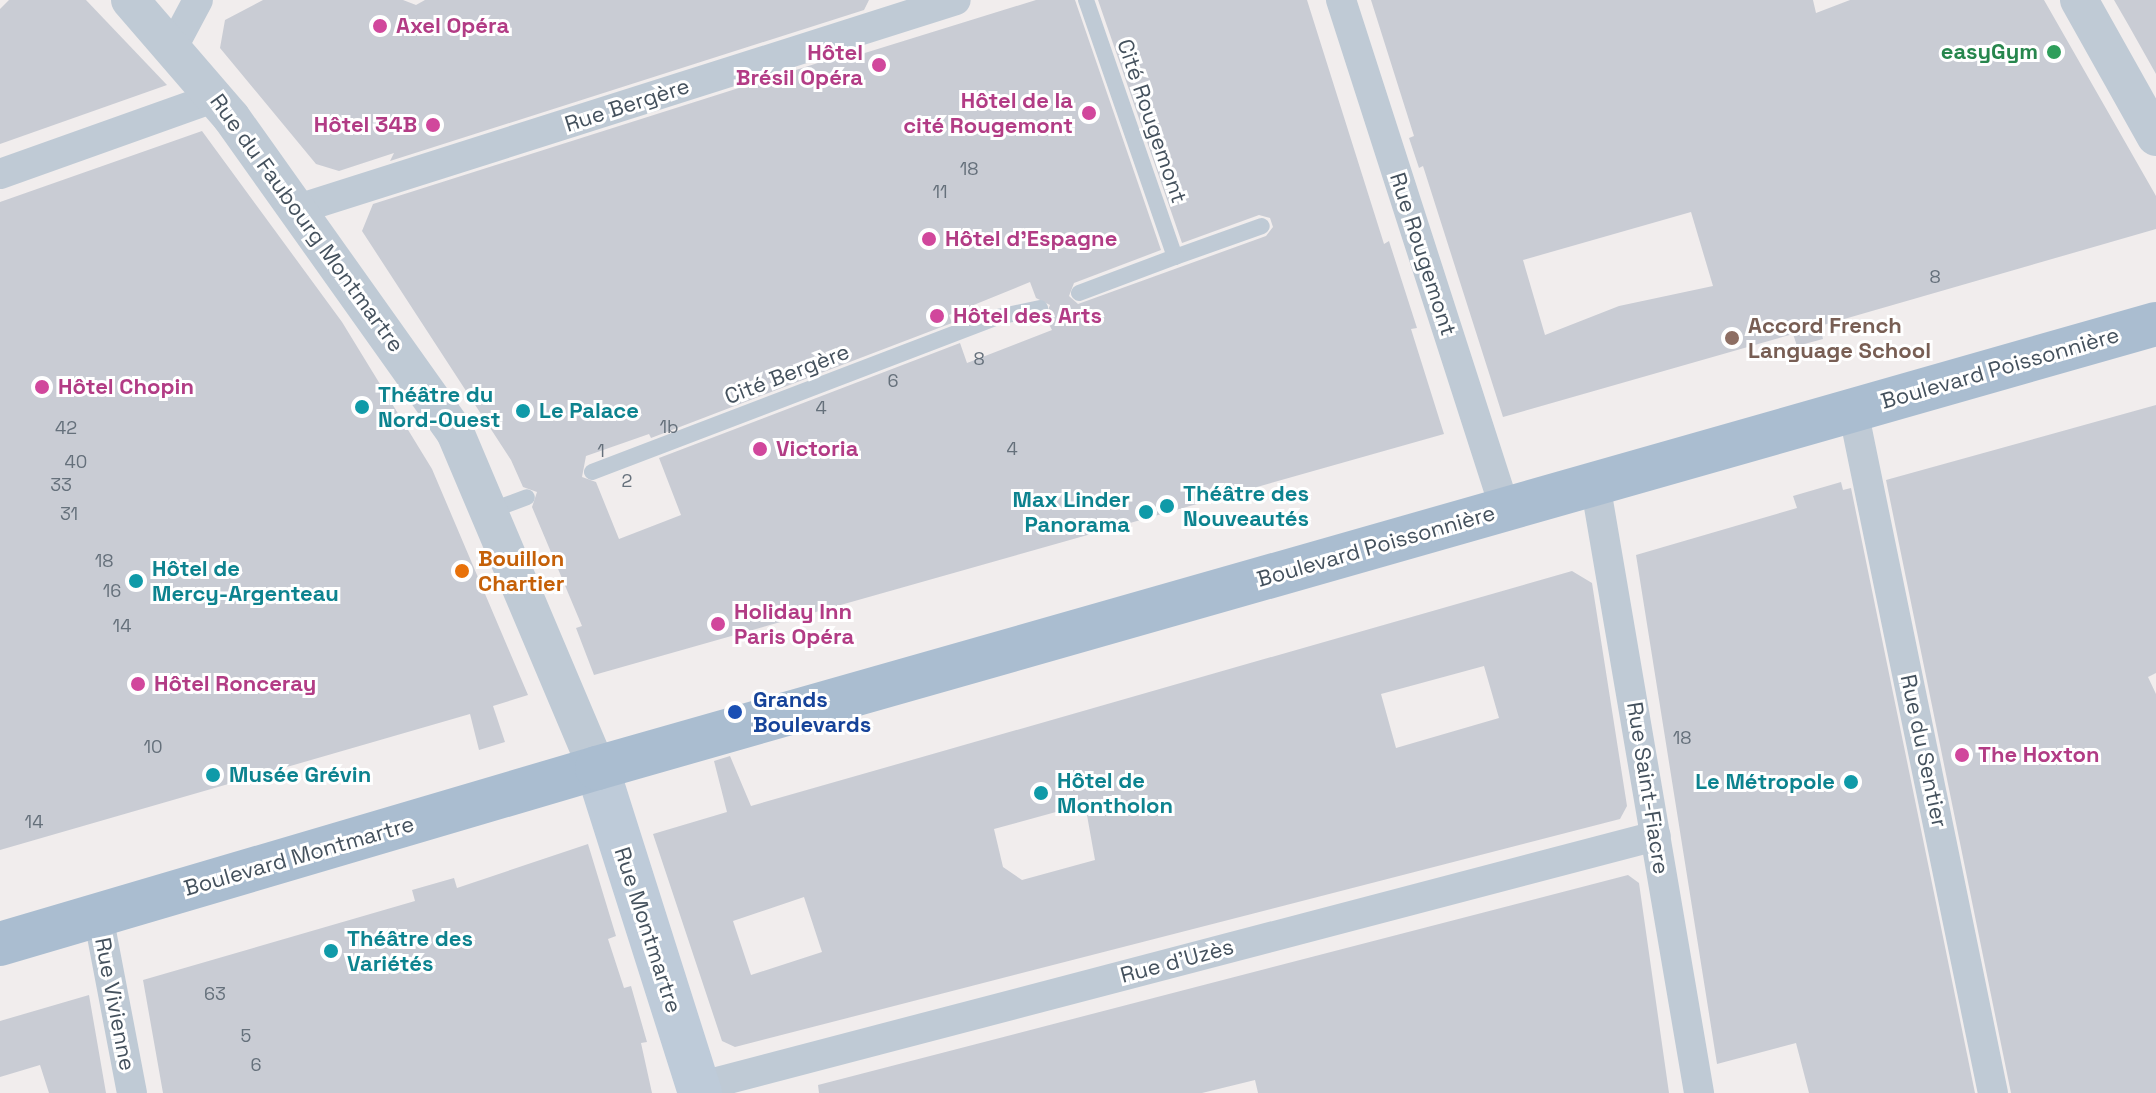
<!DOCTYPE html>
<meta charset="utf-8">
<style>
body{margin:0}
#map{position:relative;width:2156px;height:1093px;overflow:hidden;background:#f1eded;font-family:"Space Grotesk",sans-serif}
div>[style]{position:absolute}
.building>*{inset:0;background:#c9ccd4}
.service>*{height:16px;margin:-8px;padding:0 8px;transform-origin:8px;border-radius:8px;background:#bfcad5}
.minor>*{height:30px;margin:-15px;padding:0 15px;transform-origin:15px;border-radius:15px;background:#bfcad5}
.tertiary>*{height:38px;margin:-19px;padding:0 19px;transform-origin:19px;border-radius:19px;background:#bfcad5}
.secondary>*{height:44px;margin:-22px;padding:0 22px;transform-origin:22px;border-radius:22px;background:#becbd9}
.primary>*{height:44px;margin:-22px;padding:0 22px;transform-origin:22px;border-radius:22px;background:#aabdd0}
.dots>*{width:22px;height:22px;translate:-50% -50%;box-sizing:border-box;border:4px solid #fff;border-radius:50%}
span{translate:-50% -50%;white-space:nowrap;text-align:center;line-height:1.15;-webkit-text-stroke:6px #fff;paint-order:stroke}
.number-label{font-size:18px;color:#65707b}
.number-label span{-webkit-text-stroke-width:0}
.hotel-label{font-size:22px;color:#b23c85;font-weight:700}
.left{translate:0 -50%;text-align:left}
.right{translate:-100% -50%;text-align:right}
.leisure-label{font-size:22px;color:#27864d;font-weight:700}
.street-label{font-size:22px;color:#44515d}
.education-label{font-size:22px;color:#785e54;font-weight:700}
.culture-label{font-size:22px;color:#0d838f;font-weight:700}
.food-label{font-size:22px;color:#c56008;font-weight:700}
.transit-label{font-size:22px;color:#164399;font-weight:700}
</style>
<div id="map">
<div class="building">
<i style="clip-path:polygon(9px 0,86px 0,167px 85px,0 144px,0 9px)"></i>
<i style="clip-path:polygon(263px 0,403px 0,416px 5px,425px 0,869px 0,864px 10px,390px 161px,394px 153px,339px 171px,316px 164px,220px 48px,225px 20px)"></i>
<i style="clip-path:polygon(evenodd,1036px 0,1075px 0,1161px 250px,1074px 283px,1069px 296px,1078px 304px,1266px 236px,1273px 227px,1270px 218px,1259px 215px,1182px 243px,1098px 0,1307px 0,1384px 244px,1389px 241px,1417px 328px,1411px 329px,1444px 434px,594px 675px,576px 628px,582px 626px,532px 507px,537px 492px,523px 487px,511px 460px,362px 231px,373px 204px,843px 55px,839px 61px,1036px 0,1030px 282px,1036px 298px,1050px 305px,1045px 317px,1052px 330px,967px 363px,960px 343px,659px 458px,681px 515px,619px 539px,596px 482px,582px 477px,586px 456px,649px 434px,651px 438px,952px 323px,949px 315px,1030px 282px)"></i>
<i style="clip-path:polygon(evenodd,1371px 0,1813px 0,1816px 13px,1850px 0,2044px 0,2156px 196px,2156px 229px,1820px 326px,1823px 339px,1797px 346px,1793px 334px,1503px 417px,1423px 166px,1419px 168px,1409px 138px,1414px 136px,1371px 0,1691px 212px,1713px 286px,1619px 306px,1545px 335px,1523px 260px,1691px 212px)"></i>
<i style="clip-path:polygon(2114px 0,2156px 0,2156px 74px,2129px 26px)"></i>
<i style="clip-path:polygon(202px 131px,342px 322px,432px 469px,528px 695px,493px 706px,505px 742px,479px 750px,470px 714px,0 850px,0 202px)"></i>
<i style="clip-path:polygon(2156px 405px,2156px 673px,2148px 677px,2156px 694px,2156px 1093px,2011px 1093px,1886px 480px)"></i>
<i style="clip-path:polygon(1841px 482px,1843px 490px,1851px 488px,1975px 1093px,1809px 1093px,1796px 1043px,1717px 1064px,1636px 555px,1797px 508px,1793px 496px)"></i>
<i style="clip-path:polygon(evenodd,1572px 571px,1592px 583px,1627px 806px,1620px 819px,735px 1047px,722px 1041px,653px 834px,727px 812px,714px 761px,730px 756px,751px 806px,1572px 571px,1484px 666px,1499px 718px,1396px 748px,1381px 694px,1484px 666px,1572px 571px,1085px 804px,1095px 860px,1022px 880px,1003px 867px,994px 829px,1085px 804px,1572px 571px,804px 897px,822px 952px,751px 975px,733px 921px,804px 897px)"></i>
<i style="clip-path:polygon(588px 844px,616px 936px,608px 939px,624px 988px,631px 986px,647px 1042px,641px 1043px,652px 1093px,163px 1093px,143px 980px,415px 901px,412px 890px,454px 878px,457px 888px)"></i>
<i style="clip-path:polygon(1628px 875px,1639px 883px,1669px 1093px,1258px 1093px,1255px 1080px,1202px 1093px,819px 1093px,818px 1085px)"></i>
<i style="clip-path:polygon(89px 995px,106px 1093px,49px 1093px,40px 1065px,0 1077px,0 1021px)"></i>
</div>
<div class="service">
<i style="left:1175px;top:257px;width:92px;rotate:-19.6deg"></i>
<i style="left:1079px;top:293px;width:103px;rotate:-20.6deg"></i>
<i style="left:1175px;top:257px;width:272px;rotate:-109.1deg"></i>
<i style="left:592px;top:472px;width:435px;rotate:-20.9deg"></i>
<i style="left:998px;top:317px;width:43px;rotate:-12.1deg"></i>
<i style="left:492px;top:510px;width:37px;rotate:-20deg"></i>
</div>
<div class="minor">
<i style="left:1341px;top:0;width:535px;rotate:72.14deg"></i>
<i style="left:173px;top:47px;width:53px;rotate:-62deg"></i>
<i style="left:0;top:174px;width:229px;rotate:-19.6deg"></i>
<i style="left:298px;top:209px;width:690px;rotate:-17.62deg"></i>
<i style="left:1853px;top:410px;width:697px;rotate:78.42deg"></i>
<i style="left:1595px;top:483px;width:619px;rotate:80.32deg"></i>
<i style="left:98px;top:915px;width:181px;rotate:79.2deg"></i>
<i style="left:698px;top:1087px;width:990px;rotate:-14.68deg"></i>
</div>
<div class="tertiary">
<i style="left:130px;top:0;width:155px;rotate:49.2deg"></i>
<i style="left:231px;top:117px;width:387px;rotate:54.6deg"></i>
<i style="left:455px;top:432px;width:365px;rotate:67.1deg"></i>
<i style="left:2079px;top:0;width:157px;rotate:60.7deg"></i>
</div>
<div class="secondary">
<i style="left:597px;top:768px;width:341px;rotate:72.4deg"></i>
</div>
<div class="primary">
<i style="left:0;top:944px;width:622px;rotate:-16.43deg"></i>
<i style="left:597px;top:768px;width:1621px;rotate:-15.9deg"></i>
</div>
<div class="dots">
<i style="left:380px;top:26px;background:#d1479c"></i>
<i style="left:2054px;top:52px;background:#2e9e5b"></i>
<i style="left:879px;top:65px;background:#d1479c"></i>
<i style="left:1089px;top:113px;background:#d1479c"></i>
<i style="left:433px;top:125px;background:#d1479c"></i>
<i style="left:929px;top:239px;background:#d1479c"></i>
<i style="left:937px;top:316px;background:#d1479c"></i>
<i style="left:1732px;top:338px;background:#8d6e63"></i>
<i style="left:42px;top:387px;background:#d1479c"></i>
<i style="left:362px;top:407px;background:#0f9aa8"></i>
<i style="left:523px;top:411px;background:#0f9aa8"></i>
<i style="left:760px;top:449px;background:#d1479c"></i>
<i style="left:1167px;top:506px;background:#0f9aa8"></i>
<i style="left:1146px;top:512px;background:#0f9aa8"></i>
<i style="left:462px;top:571px;background:#e8710a"></i>
<i style="left:136px;top:581px;background:#0f9aa8"></i>
<i style="left:718px;top:624px;background:#d1479c"></i>
<i style="left:138px;top:684px;background:#d1479c"></i>
<i style="left:735px;top:712px;background:#1a4fb4"></i>
<i style="left:1962px;top:755px;background:#d1479c"></i>
<i style="left:213px;top:775px;background:#0f9aa8"></i>
<i style="left:1851px;top:782px;background:#0f9aa8"></i>
<i style="left:1041px;top:793px;background:#0f9aa8"></i>
<i style="left:331px;top:951px;background:#0f9aa8"></i>
</div>
<div class="number-label">
<span style="left:969px;top:169px">18</span>
<span style="left:940px;top:192px">11</span>
<span style="left:1935px;top:277px">8</span>
<span style="left:979px;top:359px">8</span>
<span style="left:893px;top:381px">6</span>
<span style="left:821px;top:408px">4</span>
<span style="left:669px;top:427px">1b</span>
<span style="left:66px;top:428px">42</span>
<span style="left:1012px;top:449px">4</span>
<span style="left:601px;top:451px">1</span>
<span style="left:76px;top:462px">40</span>
<span style="left:627px;top:481px">2</span>
<span style="left:61px;top:485px">33</span>
<span style="left:69px;top:514px">31</span>
<span style="left:104px;top:561px">18</span>
<span style="left:112px;top:591px">16</span>
<span style="left:122px;top:626px">14</span>
<span style="left:1682px;top:738px">18</span>
<span style="left:153px;top:747px">10</span>
<span style="left:34px;top:822px">14</span>
<span style="left:215px;top:994px">63</span>
<span style="left:246px;top:1036px">5</span>
<span style="left:256px;top:1065px">6</span>
</div>
<div class="hotel-label">
<span class="left" style="left:396px;top:26px">Axel Opéra</span>
<span class="right" style="left:863px;top:65px">Hôtel<br>Brésil Opéra</span>
<span class="right" style="left:1073px;top:113px">Hôtel de la<br>cité Rougemont</span>
<span class="right" style="left:417px;top:125px">Hôtel 34B</span>
<span class="left" style="left:945px;top:239px">Hôtel d'Espagne</span>
<span class="left" style="left:953px;top:316px">Hôtel des Arts</span>
<span class="left" style="left:58px;top:387px">Hôtel Chopin</span>
<span class="left" style="left:776px;top:449px">Victoria</span>
<span class="left" style="left:734px;top:624px">Holiday Inn<br>Paris Opéra</span>
<span class="left" style="left:154px;top:684px">Hôtel Ronceray</span>
<span class="left" style="left:1978px;top:755px">The Hoxton</span>
</div>
<div class="leisure-label">
<span class="right" style="left:2038px;top:52px">easyGym</span>
</div>
<div class="street-label">
<span style="left:627px;top:105px;rotate:-18deg">Rue Bergère</span>
<span style="left:1152px;top:121px;rotate:71deg">Cité Rougemont</span>
<span style="left:307px;top:223px;rotate:54deg">Rue du Faubourg Montmartre</span>
<span style="left:1423px;top:254px;rotate:72deg">Rue Rougemont</span>
<span style="left:2000px;top:368px;rotate:-16deg">Boulevard Poissonnière</span>
<span style="left:787px;top:374px;rotate:-21deg">Cité Bergère</span>
<span style="left:1376px;top:546px;rotate:-16deg">Boulevard Poissonnière</span>
<span style="left:1924px;top:751px;rotate:78deg">Rue du Sentier</span>
<span style="left:1648px;top:788px;rotate:81deg">Rue Saint-Fiacre</span>
<span style="left:299px;top:856px;rotate:-16deg">Boulevard Montmartre</span>
<span style="left:648px;top:930px;rotate:72deg">Rue Montmartre</span>
<span style="left:1177px;top:961px;rotate:-15deg">Rue d'Uzès</span>
<span style="left:115px;top:1004px;rotate:79deg">Rue Vivienne</span>
</div>
<div class="education-label">
<span class="left" style="left:1748px;top:338px">Accord French<br>Language School</span>
</div>
<div class="culture-label">
<span class="left" style="left:378px;top:407px">Théâtre du<br>Nord-Ouest</span>
<span class="left" style="left:539px;top:411px">Le Palace</span>
<span class="left" style="left:1183px;top:506px">Théâtre des<br>Nouveautés</span>
<span class="right" style="left:1130px;top:512px">Max Linder<br>Panorama</span>
<span class="left" style="left:152px;top:581px">Hôtel de<br>Mercy-Argenteau</span>
<span class="left" style="left:229px;top:775px">Musée Grévin</span>
<span class="left" style="left:1057px;top:793px">Hôtel de<br>Montholon</span>
<span class="right" style="left:1835px;top:782px">Le Métropole</span>
<span class="left" style="left:347px;top:951px">Théâtre des<br>Variétés</span>
</div>
<div class="food-label">
<span class="left" style="left:478px;top:571px">Bouillon<br>Chartier</span>
</div>
<div class="transit-label">
<span class="left" style="left:753px;top:712px">Grands<br>Boulevards</span>
</div>
</div>
